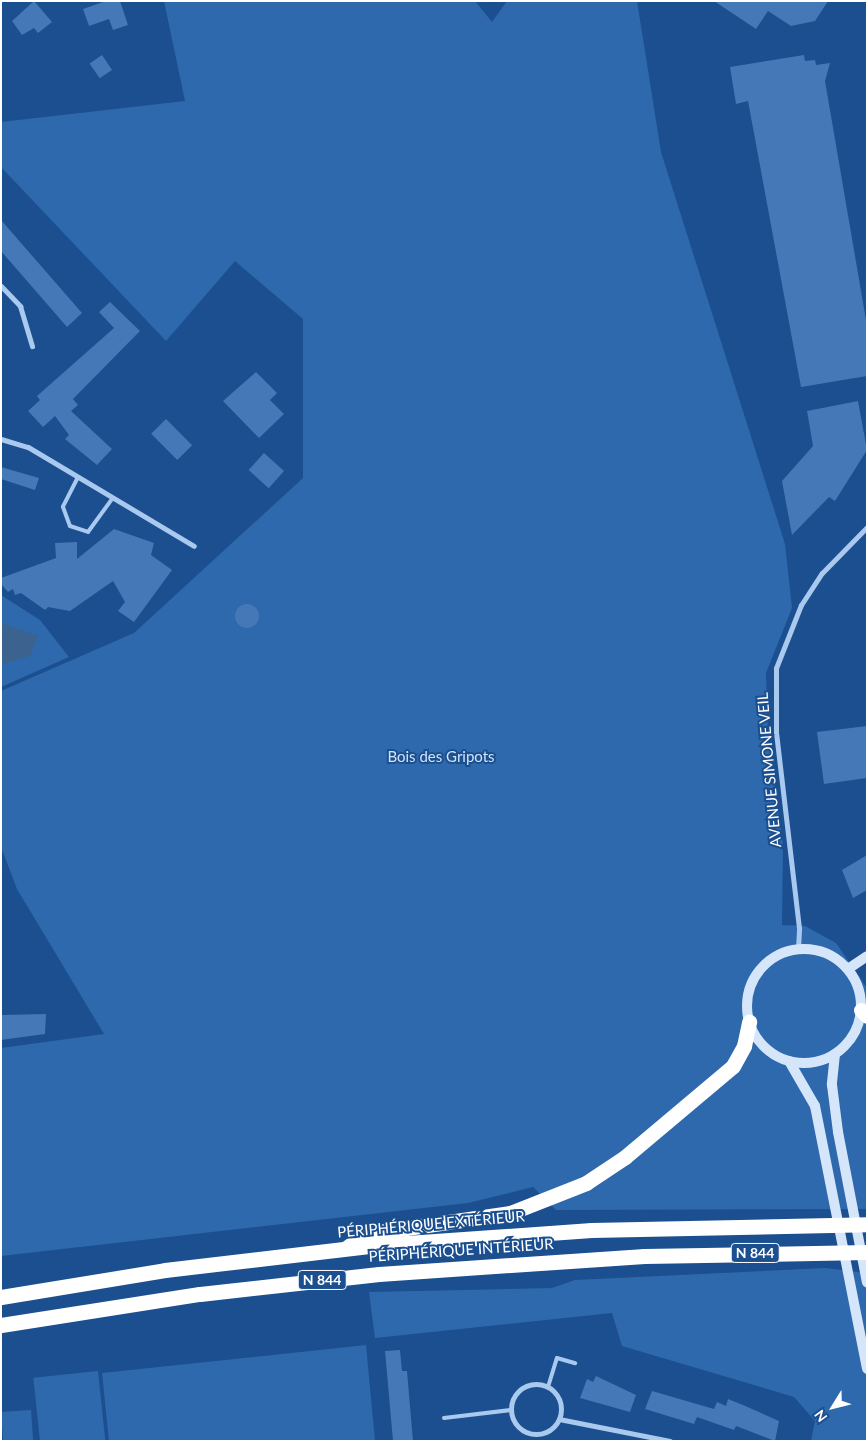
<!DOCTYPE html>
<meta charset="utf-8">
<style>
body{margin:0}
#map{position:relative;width:868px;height:1442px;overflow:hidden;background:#1b4f8f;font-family:Lato,sans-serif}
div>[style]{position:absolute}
.green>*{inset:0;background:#2e69ad;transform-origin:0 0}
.water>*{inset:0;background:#3c6290}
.building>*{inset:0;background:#4478b7;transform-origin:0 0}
.round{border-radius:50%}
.lane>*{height:4px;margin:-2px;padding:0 2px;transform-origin:2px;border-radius:2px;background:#a9c9ee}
.street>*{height:5px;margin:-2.5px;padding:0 2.5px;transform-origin:2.5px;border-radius:2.5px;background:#a9c9ee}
.street>.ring{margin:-2.5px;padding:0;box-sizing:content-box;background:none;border:5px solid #a9c9ee;border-radius:50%}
.secondary>*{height:10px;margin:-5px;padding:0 5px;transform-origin:5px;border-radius:5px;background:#d6e6fa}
.secondary>.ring{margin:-5px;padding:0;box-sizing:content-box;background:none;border:10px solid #d6e6fa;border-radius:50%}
.highway>*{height:15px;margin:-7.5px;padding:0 7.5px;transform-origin:7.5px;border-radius:7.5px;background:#fff}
span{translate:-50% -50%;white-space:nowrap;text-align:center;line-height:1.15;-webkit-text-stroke:4px #1b4f8f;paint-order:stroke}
.shield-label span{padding:1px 4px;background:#1b4f8f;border:1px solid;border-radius:4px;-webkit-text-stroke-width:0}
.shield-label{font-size:14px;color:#fff;font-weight:700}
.park-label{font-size:15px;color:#cfe3fa}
.street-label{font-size:15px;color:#fff}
.frame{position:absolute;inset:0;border:2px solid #fff;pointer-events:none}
.north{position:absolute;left:808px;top:1382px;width:50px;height:50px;-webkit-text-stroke:4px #1b4f8f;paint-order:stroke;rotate:234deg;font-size:14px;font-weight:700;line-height:20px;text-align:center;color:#fff}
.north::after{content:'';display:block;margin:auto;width:18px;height:22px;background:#fff;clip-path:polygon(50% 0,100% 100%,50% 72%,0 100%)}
</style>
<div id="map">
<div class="green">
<i style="clip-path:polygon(164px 1px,475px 1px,492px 22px,507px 1px,637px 1px,661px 152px,785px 544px,792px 608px,766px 673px,768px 733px,783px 845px,782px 925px,805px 926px,836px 943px,867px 988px,867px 1209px,556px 1210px,533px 1187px,468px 1203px,1px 1256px,1px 1048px,104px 1034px,17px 889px,1px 847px,1px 691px,134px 633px,303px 478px,303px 319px,235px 261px,166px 341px,1px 167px,1px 122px,185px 101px)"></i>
<i style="clip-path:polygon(1px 595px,40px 620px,69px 657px,1px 687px)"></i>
<i style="clip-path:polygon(825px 1268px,867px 1273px,867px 1441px,811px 1441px,815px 1421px,794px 1397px,622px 1346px,612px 1313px,375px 1338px,369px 1292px,552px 1288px,575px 1280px)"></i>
<i style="clip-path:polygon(366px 1345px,375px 1441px,109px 1441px,102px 1373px)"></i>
<i style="left:98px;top:1371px;width:70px;height:65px;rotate:84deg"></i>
<i style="left:31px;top:1410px;width:31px;height:30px;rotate:86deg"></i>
</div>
<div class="water">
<i style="clip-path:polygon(1px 623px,38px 636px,30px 656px,1px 665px)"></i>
</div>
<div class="building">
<i style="clip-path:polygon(34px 1px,52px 22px,38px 33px,34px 28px,22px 35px,12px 21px)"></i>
<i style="clip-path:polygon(106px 1px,120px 1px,128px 25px,113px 30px,109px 19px,89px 26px,83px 9px)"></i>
<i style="clip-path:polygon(714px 1px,828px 1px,815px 21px,791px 26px,768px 11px,756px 29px)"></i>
<i style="left:102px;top:55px;width:18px;height:15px;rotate:56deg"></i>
<i style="clip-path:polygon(804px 55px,805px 61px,815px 60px,816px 65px,830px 63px,825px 81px,867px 326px,867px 376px,801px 387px,748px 101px,736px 104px,730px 67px)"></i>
<i style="clip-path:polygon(1px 220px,82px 313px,67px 327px,1px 251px)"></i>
<i style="clip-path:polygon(110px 302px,140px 331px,73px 399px,78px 405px,71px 411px,112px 449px,97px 465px,65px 439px,69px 435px,55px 416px,43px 427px,28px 411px,40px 400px,37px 396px,114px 328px,99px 312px)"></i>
<i style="clip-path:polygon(256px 372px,277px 393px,270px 400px,284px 414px,259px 438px,223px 401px)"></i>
<i style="clip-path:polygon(858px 401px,867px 450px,835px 501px,829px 497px,792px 535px,782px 481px,813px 446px,807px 411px)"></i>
<i style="left:166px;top:419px;width:37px;height:21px;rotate:45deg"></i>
<i style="left:264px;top:453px;width:27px;height:23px;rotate:42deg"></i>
<i style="clip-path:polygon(1px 467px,39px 478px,35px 490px,1px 479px)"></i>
<i style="clip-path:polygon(114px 529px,154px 543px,151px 555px,172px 570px,134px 622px,118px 611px,125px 602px,113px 581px,70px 611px,48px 607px,45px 610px,21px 593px,15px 595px,13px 589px,8px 592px,1px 584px,1px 578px,56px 558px,55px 543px,77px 542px,77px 559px)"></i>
<i class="round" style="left:235px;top:604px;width:24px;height:24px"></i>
<i style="clip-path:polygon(867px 726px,867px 778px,824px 784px,817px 732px)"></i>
<i style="clip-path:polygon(867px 855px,867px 890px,853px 898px,842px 870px)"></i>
<i style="clip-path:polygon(46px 1014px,45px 1034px,1px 1040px,1px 1015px)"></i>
<i style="clip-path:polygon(400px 1350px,402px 1371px,407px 1371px,413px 1441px,393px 1441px,385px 1351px)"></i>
<i style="clip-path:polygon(596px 1376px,636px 1395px,630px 1412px,580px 1398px,587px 1379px,593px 1382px)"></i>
<i style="clip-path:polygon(652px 1391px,714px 1409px,717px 1402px,726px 1406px,728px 1399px,743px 1405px,779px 1421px,775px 1441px,736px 1426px,734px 1430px,697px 1417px,694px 1424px,645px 1409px)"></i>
</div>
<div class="lane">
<i style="left:77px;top:479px;width:31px;rotate:117deg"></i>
<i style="left:63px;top:507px;width:20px;rotate:70deg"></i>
<i style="left:70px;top:526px;width:19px;rotate:18deg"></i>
<i style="left:88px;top:532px;width:41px;rotate:-54deg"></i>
<i style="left:548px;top:1387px;width:30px;rotate:-73deg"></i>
<i style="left:557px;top:1358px;width:19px;rotate:16deg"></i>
<i style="left:444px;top:1418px;width:67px;rotate:-6.8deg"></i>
</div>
<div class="street">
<i style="left:1px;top:286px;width:28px;rotate:46deg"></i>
<i style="left:20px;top:306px;width:42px;rotate:73.3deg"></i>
<i style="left:1px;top:439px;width:28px;rotate:17deg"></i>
<i style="left:28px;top:447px;width:193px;rotate:30.8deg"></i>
<i style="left:798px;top:949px;width:21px;rotate:-87deg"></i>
<i style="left:799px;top:928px;width:196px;rotate:-96.7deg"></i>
<i style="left:776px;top:733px;width:65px;rotate:-90deg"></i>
<i style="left:776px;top:668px;width:68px;rotate:-68.4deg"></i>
<i style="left:801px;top:605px;width:38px;rotate:-57deg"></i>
<i style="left:822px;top:573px;width:64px;rotate:-45.6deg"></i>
<i class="ring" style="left:511px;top:1384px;width:45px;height:45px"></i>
<i style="left:559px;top:1419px;width:113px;rotate:11.2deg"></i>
</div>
<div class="secondary">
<i class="ring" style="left:747px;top:949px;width:104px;height:104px"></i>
<i style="left:848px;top:969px;width:23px;rotate:-34deg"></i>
<i style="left:835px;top:1054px;width:31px;rotate:96deg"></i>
<i style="left:832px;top:1085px;width:47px;rotate:82.7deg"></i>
<i style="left:838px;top:1132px;width:153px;rotate:79.1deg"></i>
<i style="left:789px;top:1061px;width:52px;rotate:60deg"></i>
<i style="left:815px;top:1106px;width:268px;rotate:78.8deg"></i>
</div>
<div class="highway">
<i style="left:861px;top:1010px;width:8px;rotate:45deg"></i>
<i style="left:346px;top:1248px;width:24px;rotate:-36deg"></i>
<i style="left:365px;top:1234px;width:147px;rotate:-8.2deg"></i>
<i style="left:510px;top:1213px;width:82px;rotate:-21.5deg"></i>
<i style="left:586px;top:1183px;width:47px;rotate:-33.7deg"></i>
<i style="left:625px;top:1157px;width:141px;rotate:-40.1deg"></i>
<i style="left:733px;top:1066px;width:23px;rotate:-61deg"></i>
<i style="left:744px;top:1046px;width:25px;rotate:-78deg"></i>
<i style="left:1px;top:1297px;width:166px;rotate:-9.3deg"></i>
<i style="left:165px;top:1270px;width:214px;rotate:-6.7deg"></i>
<i style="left:378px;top:1245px;width:214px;rotate:-4deg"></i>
<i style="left:591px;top:1230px;width:276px;rotate:-1.2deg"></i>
<i style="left:1px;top:1325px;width:201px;rotate:-8.9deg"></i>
<i style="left:200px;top:1294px;width:180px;rotate:-6.4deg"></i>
<i style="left:379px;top:1274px;width:266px;rotate:-3.9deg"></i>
<i style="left:644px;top:1256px;width:223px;rotate:-1deg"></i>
</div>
<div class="shield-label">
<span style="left:755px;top:1253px">N 844</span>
<span style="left:322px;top:1280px">N 844</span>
</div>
<div class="park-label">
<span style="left:441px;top:757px">Bois des Gripots</span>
</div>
<div class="street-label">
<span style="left:769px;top:770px;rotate:-95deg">AVENUE SIMONE VEIL</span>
<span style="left:431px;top:1224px;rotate:-5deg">PÉRIPHÉRIQUE EXTÉRIEUR</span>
<span style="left:461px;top:1250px;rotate:-4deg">PÉRIPHÉRIQUE INTÉRIEUR</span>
</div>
<div class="frame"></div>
<div class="north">N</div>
</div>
